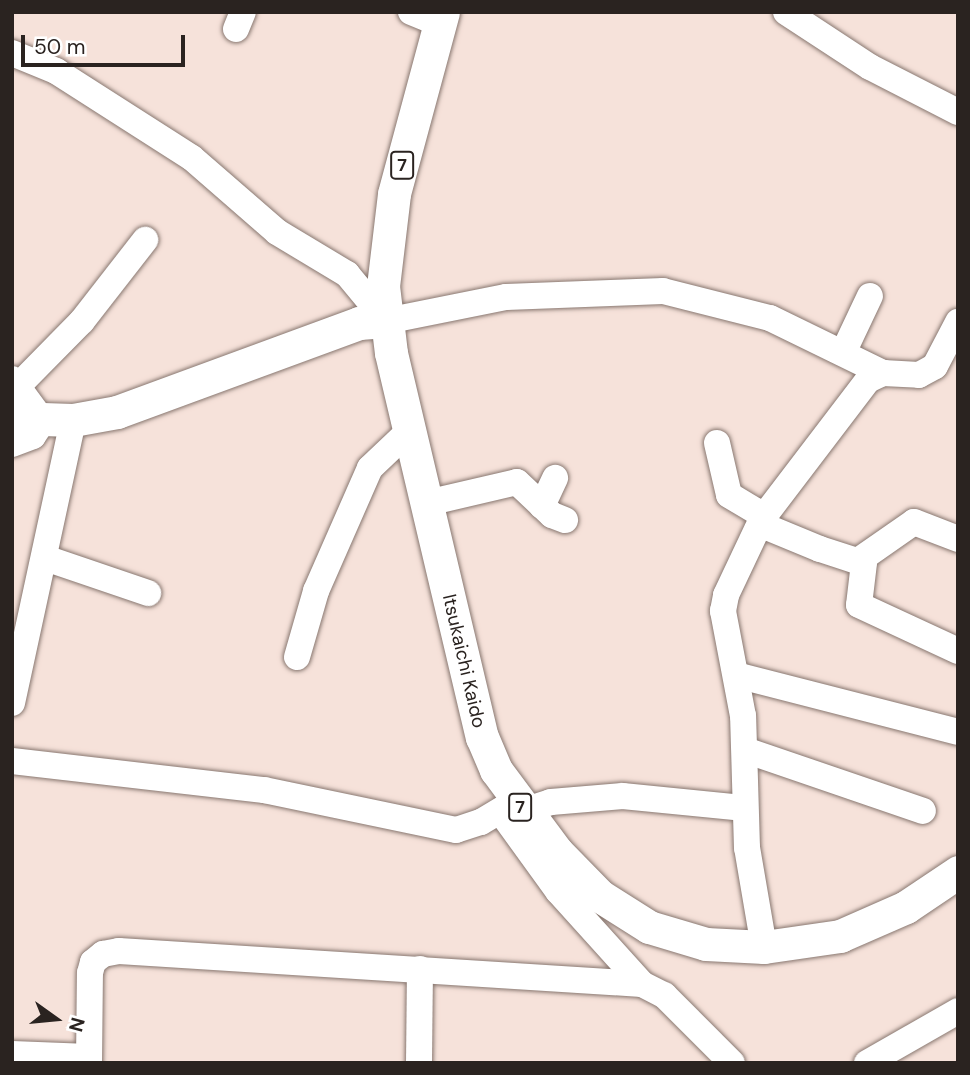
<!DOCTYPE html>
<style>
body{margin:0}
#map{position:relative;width:970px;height:1075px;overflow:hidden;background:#f6e2da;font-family:"DM Sans",sans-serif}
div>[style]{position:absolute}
.roads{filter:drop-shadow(0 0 2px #887770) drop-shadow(0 0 2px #887770)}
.minor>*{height:26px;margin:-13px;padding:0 13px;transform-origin:13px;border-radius:13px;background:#fff}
.major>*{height:33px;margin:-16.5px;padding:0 16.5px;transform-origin:16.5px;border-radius:16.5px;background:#fff}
span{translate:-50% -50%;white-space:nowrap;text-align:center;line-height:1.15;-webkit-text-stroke:5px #fff;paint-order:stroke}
.shield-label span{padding:2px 5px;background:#fff;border:2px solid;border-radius:5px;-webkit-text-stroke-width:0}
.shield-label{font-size:18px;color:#2a2320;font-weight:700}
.street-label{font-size:19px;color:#2a2320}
.frame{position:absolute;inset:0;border:14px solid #2a2320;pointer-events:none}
.north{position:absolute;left:21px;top:984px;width:70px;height:70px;-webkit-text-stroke:5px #fff;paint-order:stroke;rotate:105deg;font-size:19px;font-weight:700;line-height:28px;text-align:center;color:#2a2320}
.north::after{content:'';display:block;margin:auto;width:24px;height:32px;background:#2a2320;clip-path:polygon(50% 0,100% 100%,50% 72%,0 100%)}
.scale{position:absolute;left:21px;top:35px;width:164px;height:32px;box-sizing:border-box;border:4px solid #2a2320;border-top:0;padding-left:9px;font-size:21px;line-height:24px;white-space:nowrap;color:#2a2320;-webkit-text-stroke:5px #fff;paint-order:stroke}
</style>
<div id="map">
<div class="roads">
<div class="minor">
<i style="left:411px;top:12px;width:31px;rotate:22deg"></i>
<i style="left:786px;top:12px;width:100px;rotate:33.2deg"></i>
<i style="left:870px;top:67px;width:99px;rotate:27.1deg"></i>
<i style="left:236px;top:29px;width:18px;rotate:-68deg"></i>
<i style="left:12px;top:53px;width:48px;rotate:22.2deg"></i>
<i style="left:56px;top:71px;width:161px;rotate:32.6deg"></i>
<i style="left:192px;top:158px;width:113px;rotate:41deg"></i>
<i style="left:277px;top:232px;width:82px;rotate:31deg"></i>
<i style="left:347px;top:274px;width:61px;rotate:50.3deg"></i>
<i style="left:386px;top:321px;width:122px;rotate:-11.3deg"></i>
<i style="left:506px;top:297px;width:157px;rotate:-2.2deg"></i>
<i style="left:663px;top:291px;width:110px;rotate:14.2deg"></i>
<i style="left:770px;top:318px;width:126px;rotate:26deg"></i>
<i style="left:883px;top:373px;width:36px;rotate:3deg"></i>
<i style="left:919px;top:375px;width:18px;rotate:-29deg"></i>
<i style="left:935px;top:366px;width:50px;rotate:-62.4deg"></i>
<i style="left:843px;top:353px;width:63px;rotate:-64.7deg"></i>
<i style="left:12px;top:379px;width:52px;rotate:53.6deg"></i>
<i style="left:43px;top:421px;width:18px;rotate:124deg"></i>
<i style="left:33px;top:436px;width:22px;rotate:159deg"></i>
<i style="left:19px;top:385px;width:90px;rotate:-45.5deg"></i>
<i style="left:82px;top:321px;width:103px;rotate:-52.1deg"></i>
<i style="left:717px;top:443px;width:53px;rotate:77deg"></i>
<i style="left:729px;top:495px;width:31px;rotate:31deg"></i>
<i style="left:756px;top:511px;width:21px;rotate:53deg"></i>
<i style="left:769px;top:528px;width:55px;rotate:22.4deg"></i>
<i style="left:820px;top:549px;width:40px;rotate:18deg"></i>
<i style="left:858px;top:561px;width:68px;rotate:-34.9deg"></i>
<i style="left:914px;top:522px;width:47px;rotate:21.1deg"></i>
<i style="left:427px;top:503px;width:92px;rotate:-13.1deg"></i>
<i style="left:517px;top:482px;width:48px;rotate:43.3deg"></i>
<i style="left:552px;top:515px;width:14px;rotate:21deg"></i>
<i style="left:542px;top:506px;width:31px;rotate:-65deg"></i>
<i style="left:45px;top:558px;width:109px;rotate:18.8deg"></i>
<i style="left:858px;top:561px;width:6px;rotate:18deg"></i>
<i style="left:864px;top:563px;width:42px;rotate:96.8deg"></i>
<i style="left:859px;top:605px;width:109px;rotate:24.9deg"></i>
<i style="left:297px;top:657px;width:69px;rotate:-73.9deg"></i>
<i style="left:316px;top:591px;width:134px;rotate:-66.3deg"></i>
<i style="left:370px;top:468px;width:55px;rotate:-43.5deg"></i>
<i style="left:736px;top:675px;width:229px;rotate:14.4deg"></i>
<i style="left:12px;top:703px;width:289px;rotate:-77.8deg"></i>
<i style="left:745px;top:750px;width:188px;rotate:18.9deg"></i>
<i style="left:12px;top:761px;width:254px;rotate:6.6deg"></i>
<i style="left:264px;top:790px;width:196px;rotate:11.8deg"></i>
<i style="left:456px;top:830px;width:26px;rotate:-18deg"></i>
<i style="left:481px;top:822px;width:41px;rotate:-31deg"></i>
<i style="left:500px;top:811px;width:99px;rotate:54.1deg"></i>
<i style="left:558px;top:891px;width:125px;rotate:47.9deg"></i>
<i style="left:523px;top:811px;width:29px;rotate:-18deg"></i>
<i style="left:551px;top:802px;width:72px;rotate:-4.8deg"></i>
<i style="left:623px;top:796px;width:122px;rotate:5.7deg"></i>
<i style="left:764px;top:947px;width:100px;rotate:-99.7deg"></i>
<i style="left:747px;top:848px;width:132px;rotate:-91.7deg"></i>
<i style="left:743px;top:716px;width:107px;rotate:-100.8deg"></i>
<i style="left:723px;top:611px;width:16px;rotate:-79deg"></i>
<i style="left:726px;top:595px;width:84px;rotate:-64.7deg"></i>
<i style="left:762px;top:519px;width:175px;rotate:-52.7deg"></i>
<i style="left:868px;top:380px;width:17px;rotate:-25deg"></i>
<i style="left:12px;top:1054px;width:77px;rotate:2.2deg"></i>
<i style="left:89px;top:1063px;width:90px;rotate:-89.4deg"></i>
<i style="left:90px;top:973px;width:11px;rotate:-75deg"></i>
<i style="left:93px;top:962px;width:13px;rotate:-39deg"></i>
<i style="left:103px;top:954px;width:16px;rotate:-11deg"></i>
<i style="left:119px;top:951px;width:524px;rotate:3.61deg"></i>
<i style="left:642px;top:984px;width:25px;rotate:27deg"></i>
<i style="left:664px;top:995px;width:96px;rotate:45deg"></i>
<i style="left:419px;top:1063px;width:94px;rotate:-89.4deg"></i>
<i style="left:867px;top:1063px;width:105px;rotate:-29.7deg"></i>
</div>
<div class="major">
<i style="left:443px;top:12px;width:188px;rotate:105.1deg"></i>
<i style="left:394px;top:194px;width:93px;rotate:96.8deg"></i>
<i style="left:383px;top:286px;width:67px;rotate:83.2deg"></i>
<i style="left:391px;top:353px;width:395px;rotate:76.7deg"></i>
<i style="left:482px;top:737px;width:36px;rotate:67deg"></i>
<i style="left:496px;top:770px;width:102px;rotate:53.4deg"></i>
<i style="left:557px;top:852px;width:62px;rotate:45.7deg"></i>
<i style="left:600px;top:896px;width:58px;rotate:32.3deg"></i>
<i style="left:649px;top:927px;width:59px;rotate:16.6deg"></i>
<i style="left:706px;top:944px;width:58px;rotate:3deg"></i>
<i style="left:764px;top:947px;width:77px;rotate:-8.2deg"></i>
<i style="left:840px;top:936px;width:72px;rotate:-23.7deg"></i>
<i style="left:906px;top:907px;width:63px;rotate:-33.9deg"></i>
<i style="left:12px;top:418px;width:61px;rotate:1.9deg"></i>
<i style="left:73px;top:420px;width:45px;rotate:-10.3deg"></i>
<i style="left:117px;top:412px;width:258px;rotate:-20.2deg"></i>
<i style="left:359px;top:323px;width:27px;rotate:-4deg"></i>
</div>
</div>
<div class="shield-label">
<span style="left:402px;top:165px">7</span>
<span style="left:520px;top:807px">7</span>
</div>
<div class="street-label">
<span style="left:464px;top:661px;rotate:77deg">Itsukaichi Kaido</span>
</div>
<div class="frame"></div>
<div class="north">N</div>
<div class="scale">50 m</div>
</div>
